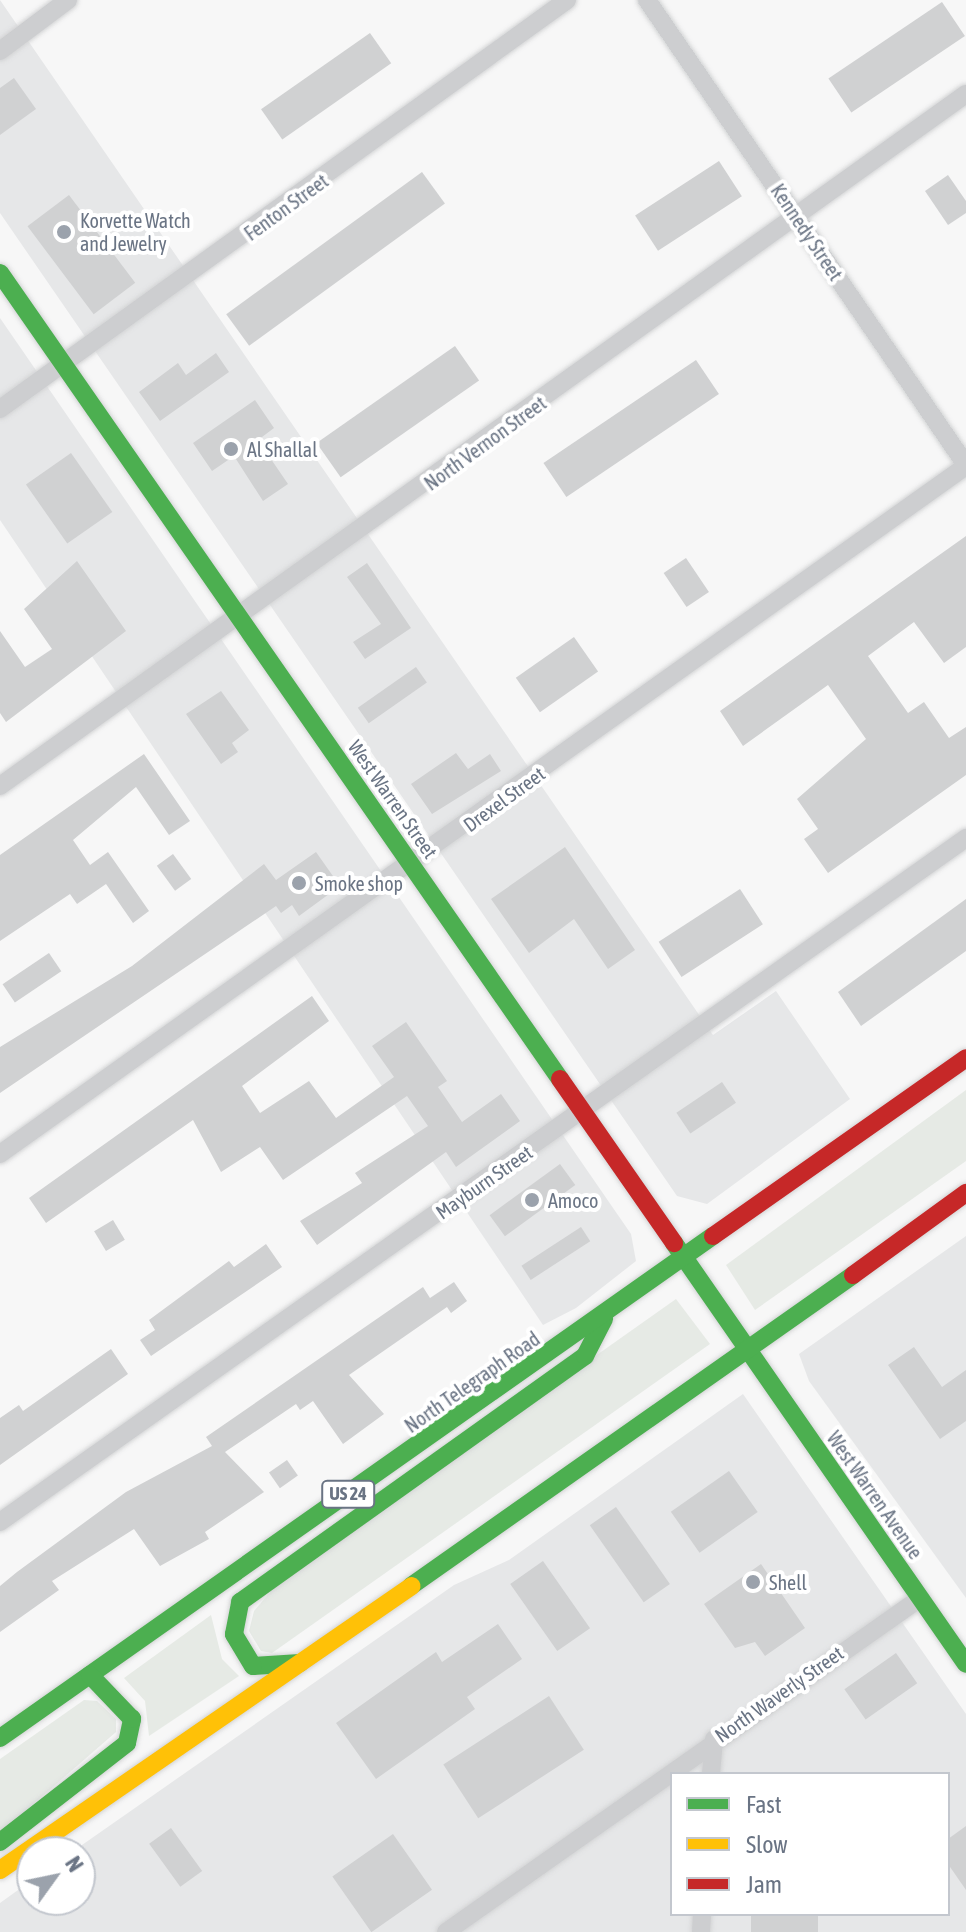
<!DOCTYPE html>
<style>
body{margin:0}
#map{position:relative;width:966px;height:1932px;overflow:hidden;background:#f7f7f7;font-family:"Asap Condensed",sans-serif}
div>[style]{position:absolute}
.built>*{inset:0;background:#e6e7e8}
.green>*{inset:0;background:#e6eae5}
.building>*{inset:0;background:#d0d1d2;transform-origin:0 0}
.roads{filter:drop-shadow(0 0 2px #d3d4d5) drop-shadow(0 0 2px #d3d4d5)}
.street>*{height:18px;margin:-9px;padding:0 9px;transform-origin:9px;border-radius:9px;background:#cdced0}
.fast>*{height:18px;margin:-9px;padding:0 9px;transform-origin:9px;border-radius:9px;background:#4caf50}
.slow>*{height:18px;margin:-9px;padding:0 9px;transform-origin:9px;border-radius:9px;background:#ffc107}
.jam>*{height:18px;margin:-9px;padding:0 9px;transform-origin:9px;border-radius:9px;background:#c62828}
.dots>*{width:22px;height:22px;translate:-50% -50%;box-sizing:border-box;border:4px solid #fff;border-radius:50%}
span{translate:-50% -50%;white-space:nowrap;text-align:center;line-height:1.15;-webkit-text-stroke:8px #fff;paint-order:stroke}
.shield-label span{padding:2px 6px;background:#fff;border:2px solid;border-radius:6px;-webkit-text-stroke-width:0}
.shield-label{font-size:18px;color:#6a7484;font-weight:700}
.street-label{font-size:20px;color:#6a7484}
.poi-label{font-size:20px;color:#6a7484}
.left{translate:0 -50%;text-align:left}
.legend{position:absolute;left:670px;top:1772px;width:280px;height:144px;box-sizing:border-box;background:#fff;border:2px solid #c3c7ce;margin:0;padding:10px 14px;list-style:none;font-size:24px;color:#6a7484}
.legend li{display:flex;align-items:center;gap:16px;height:40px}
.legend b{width:40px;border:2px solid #c3c7ce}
.north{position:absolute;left:16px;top:1836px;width:80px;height:80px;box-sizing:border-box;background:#fff;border:2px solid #c3c7ce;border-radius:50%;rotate:57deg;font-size:22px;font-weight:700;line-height:32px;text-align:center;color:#6a7484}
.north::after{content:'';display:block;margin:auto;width:28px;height:36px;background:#9ba2ac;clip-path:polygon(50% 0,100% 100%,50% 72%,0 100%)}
</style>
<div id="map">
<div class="built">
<i style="clip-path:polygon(0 0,713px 1035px,776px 991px,850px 1099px,707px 1204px,677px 1196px,0 213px)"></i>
<i style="clip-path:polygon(0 318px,631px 1234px,636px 1261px,576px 1308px,543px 1325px,0 520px)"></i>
<i style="clip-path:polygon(966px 1236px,966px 1598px,809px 1381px,799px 1354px)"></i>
<i style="clip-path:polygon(evenodd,743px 1394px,966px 1714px,966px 1932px,0 1932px,0 1903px,32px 1880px,32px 1900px,80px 1900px,80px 1852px,72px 1852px,454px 1585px,509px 1560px,743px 1394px,672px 1774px,948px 1774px,948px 1914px,672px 1914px,672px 1774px)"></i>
</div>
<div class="green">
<i style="clip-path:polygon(966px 1090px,966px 1161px,755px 1310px,726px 1265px)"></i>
<i style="clip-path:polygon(676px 1299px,710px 1344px,272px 1653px,261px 1651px,249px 1631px,254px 1611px,284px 1576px)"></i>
<i style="clip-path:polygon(211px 1615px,222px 1659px,239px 1676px,149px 1736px,145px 1701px,124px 1678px)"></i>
<i style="clip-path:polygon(84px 1700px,97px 1701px,116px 1719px,116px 1732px,0 1833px,0 1759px)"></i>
</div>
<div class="building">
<i style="left:942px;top:2px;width:41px;height:137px;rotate:56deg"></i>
<i style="left:370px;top:33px;width:37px;height:133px;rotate:55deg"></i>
<i style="clip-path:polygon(14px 78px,36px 109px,0 135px,0 88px)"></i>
<i style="left:719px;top:161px;width:42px;height:100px;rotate:57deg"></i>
<i style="left:422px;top:172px;width:39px;height:242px;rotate:54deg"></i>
<i style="clip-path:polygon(948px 175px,966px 201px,966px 213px,948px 225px,925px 191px)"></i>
<i style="left:69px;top:195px;width:110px;height:52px;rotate:53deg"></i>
<i style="left:455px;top:346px;width:42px;height:169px;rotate:55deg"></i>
<i style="clip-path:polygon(216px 353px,229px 372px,160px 421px,139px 392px,178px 363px,186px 375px)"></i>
<i style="left:696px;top:360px;width:41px;height:184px;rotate:56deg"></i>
<i style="clip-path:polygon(255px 400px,274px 428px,258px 440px,288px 484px,263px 501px,234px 456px,212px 471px,193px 443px)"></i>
<i style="left:71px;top:453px;width:72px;height:55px;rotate:55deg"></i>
<i style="clip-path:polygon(966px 536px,966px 647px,944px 663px,914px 622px,868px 656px,908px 713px,924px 702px,949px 738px,966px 727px,966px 775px,828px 873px,804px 839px,818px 829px,797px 799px,866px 739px,828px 685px,743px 746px,720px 711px)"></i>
<i style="left:686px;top:558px;width:41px;height:27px;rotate:56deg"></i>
<i style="clip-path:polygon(77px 561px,126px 631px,6px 722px,0 713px,0 631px,25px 667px,52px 649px,24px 609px)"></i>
<i style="clip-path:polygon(367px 563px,411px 628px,365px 659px,353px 642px,381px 624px,347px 577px)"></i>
<i style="left:574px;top:637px;width:42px;height:71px;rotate:55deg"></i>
<i style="left:416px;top:667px;width:19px;height:71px;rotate:55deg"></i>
<i style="clip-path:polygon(221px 691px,249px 730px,232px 743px,238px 752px,221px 764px,186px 714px)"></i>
<i style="clip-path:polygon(456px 753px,468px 769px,490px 754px,501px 771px,432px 814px,411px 784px)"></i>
<i style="clip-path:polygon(144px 754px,190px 821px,169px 835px,136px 787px,73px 840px,90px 865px,108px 852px,149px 911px,133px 923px,106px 884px,77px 904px,70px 894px,0 941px,0 855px)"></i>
<i style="clip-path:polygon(565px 847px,635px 950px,608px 969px,574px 919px,529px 953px,491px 899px)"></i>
<i style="clip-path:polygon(316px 852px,340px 886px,299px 916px,292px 905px,281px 913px,276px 906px,0 1093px,0 1047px,132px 966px,264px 864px,276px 880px)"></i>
<i style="left:173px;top:854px;width:31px;height:20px;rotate:54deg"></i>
<i style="left:740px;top:889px;width:42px;height:97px;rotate:57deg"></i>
<i style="clip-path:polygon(966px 899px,966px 951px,861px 1026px,838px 992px)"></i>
<i style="left:49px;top:953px;width:22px;height:56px;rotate:56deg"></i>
<i style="clip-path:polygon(312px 996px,329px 1021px,242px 1086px,260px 1113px,309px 1081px,336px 1118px,394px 1077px,372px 1046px,406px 1022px,447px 1081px,438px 1087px,462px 1122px,501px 1094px,520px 1121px,456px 1167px,446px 1152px,317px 1245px,300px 1221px,362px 1183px,355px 1173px,428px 1126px,407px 1096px,283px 1180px,260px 1147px,221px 1172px,193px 1120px,46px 1223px,29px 1198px)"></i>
<i style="left:722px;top:1082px;width:25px;height:55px;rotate:56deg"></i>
<i style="left:560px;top:1164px;width:26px;height:87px;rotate:54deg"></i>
<i style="left:113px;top:1220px;width:23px;height:22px;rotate:59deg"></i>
<i style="left:581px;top:1227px;width:17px;height:71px;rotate:57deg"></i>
<i style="clip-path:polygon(266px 1244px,282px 1267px,151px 1356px,140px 1340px,155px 1330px,149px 1320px,229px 1261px,234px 1267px)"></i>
<i style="clip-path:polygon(454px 1282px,467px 1301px,451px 1313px,447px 1307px,349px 1375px,384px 1414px,343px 1444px,313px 1401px,300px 1410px,296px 1404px,225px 1452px,264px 1492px,205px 1532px,209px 1539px,160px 1566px,134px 1529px,52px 1581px,59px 1590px,0 1632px,0 1586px,17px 1572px,126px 1492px,212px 1446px,206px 1437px,423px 1287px,430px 1298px)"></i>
<i style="clip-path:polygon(914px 1347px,942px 1387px,966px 1370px,966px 1421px,940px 1439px,888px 1365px)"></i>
<i style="clip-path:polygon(111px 1349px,128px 1374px,0 1465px,0 1418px,19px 1405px,23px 1411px)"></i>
<i style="left:287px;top:1460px;width:19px;height:22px;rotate:55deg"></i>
<i style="left:729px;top:1471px;width:50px;height:71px;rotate:55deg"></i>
<i style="left:616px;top:1507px;width:94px;height:32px;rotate:55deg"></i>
<i style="left:543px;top:1561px;width:82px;height:40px;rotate:55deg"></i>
<i style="clip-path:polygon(761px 1564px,805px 1628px,765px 1656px,755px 1642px,735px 1648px,704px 1604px)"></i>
<i style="clip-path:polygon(498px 1624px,522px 1659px,467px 1697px,475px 1709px,376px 1779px,336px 1723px,436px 1652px,442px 1662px)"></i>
<i style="left:896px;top:1653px;width:37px;height:63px;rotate:55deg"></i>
<i style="left:549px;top:1696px;width:64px;height:126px;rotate:57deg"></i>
<i style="clip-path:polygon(966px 1826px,966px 1890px,948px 1864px,948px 1839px)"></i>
<i style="left:171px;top:1828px;width:53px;height:27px;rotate:54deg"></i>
<i style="left:393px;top:1834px;width:68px;height:74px;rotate:55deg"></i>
<i style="left:751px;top:1914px;width:67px;height:18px"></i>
</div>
<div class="roads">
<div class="street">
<i style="left:647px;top:0;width:564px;rotate:55.55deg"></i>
<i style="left:0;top:51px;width:85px;rotate:-36.9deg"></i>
<i style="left:0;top:409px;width:699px;rotate:-35.8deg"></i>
<i style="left:0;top:786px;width:1188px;rotate:-35.62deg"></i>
<i style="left:0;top:1154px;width:1186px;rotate:-35.46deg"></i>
<i style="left:0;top:1522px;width:1184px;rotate:-35.3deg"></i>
<i style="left:711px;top:1774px;width:35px;rotate:-85deg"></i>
<i style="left:446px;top:1932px;width:578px;rotate:-35.15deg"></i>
<i style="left:701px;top:1932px;width:18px;rotate:-87deg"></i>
</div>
<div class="fast">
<i style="left:0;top:273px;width:981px;rotate:55.21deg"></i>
<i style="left:674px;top:1243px;width:512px;rotate:55.26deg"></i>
<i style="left:411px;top:1586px;width:540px;rotate:-35.13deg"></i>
<i style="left:300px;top:1663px;width:47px;rotate:176.3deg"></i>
<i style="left:253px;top:1666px;width:37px;rotate:-121deg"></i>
<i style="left:234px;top:1634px;width:33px;rotate:-79deg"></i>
<i style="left:240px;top:1602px;width:424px;rotate:-35.5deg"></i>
<i style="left:585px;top:1356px;width:42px;rotate:-62.8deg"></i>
<i style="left:0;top:1738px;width:872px;rotate:-35.15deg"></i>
<i style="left:0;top:1842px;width:161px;rotate:-37.9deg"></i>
<i style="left:127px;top:1743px;width:25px;rotate:-78deg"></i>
<i style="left:132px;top:1719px;width:61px;rotate:-133.7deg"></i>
</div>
<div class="slow">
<i style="left:0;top:1870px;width:500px;rotate:-34.6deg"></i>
</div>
<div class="jam">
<i style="left:560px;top:1079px;width:200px;rotate:55.2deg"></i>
<i style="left:713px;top:1236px;width:309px;rotate:-35.1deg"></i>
<i style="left:853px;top:1275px;width:140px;rotate:-36deg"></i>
</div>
</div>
<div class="dots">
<i style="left:64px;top:232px;background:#9ba2ac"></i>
<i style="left:231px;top:449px;background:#9ba2ac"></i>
<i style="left:299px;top:883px;background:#9ba2ac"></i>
<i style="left:532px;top:1200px;background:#9ba2ac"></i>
<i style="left:753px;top:1582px;background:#9ba2ac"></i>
</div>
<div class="shield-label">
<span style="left:348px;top:1494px">US 24</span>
</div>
<div class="street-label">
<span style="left:286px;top:207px;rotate:-36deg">Fenton Street</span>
<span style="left:807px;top:232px;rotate:56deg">Kennedy Street</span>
<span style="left:485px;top:443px;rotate:-36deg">North Vernon Street</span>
<span style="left:393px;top:799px;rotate:55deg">West Warren Street</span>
<span style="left:504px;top:799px;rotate:-36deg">Drexel Street</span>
<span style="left:484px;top:1182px;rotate:-35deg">Mayburn Street</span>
<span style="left:472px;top:1382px;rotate:-35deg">North Telegraph Road</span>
<span style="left:875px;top:1495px;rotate:55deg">West Warren Avenue</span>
<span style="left:779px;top:1694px;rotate:-35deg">North Waverly Street</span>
</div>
<div class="poi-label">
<span class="left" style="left:80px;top:232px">Korvette Watch<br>and Jewelry</span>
<span class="left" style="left:247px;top:449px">Al Shallal</span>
<span class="left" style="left:315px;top:883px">Smoke shop</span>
<span class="left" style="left:548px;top:1200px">Amoco</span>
<span class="left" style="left:769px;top:1582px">Shell</span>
</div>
<ul class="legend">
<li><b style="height:10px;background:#4caf50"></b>Fast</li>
<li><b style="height:10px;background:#ffc107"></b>Slow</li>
<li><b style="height:10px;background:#c62828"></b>Jam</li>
</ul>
<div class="north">N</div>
</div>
